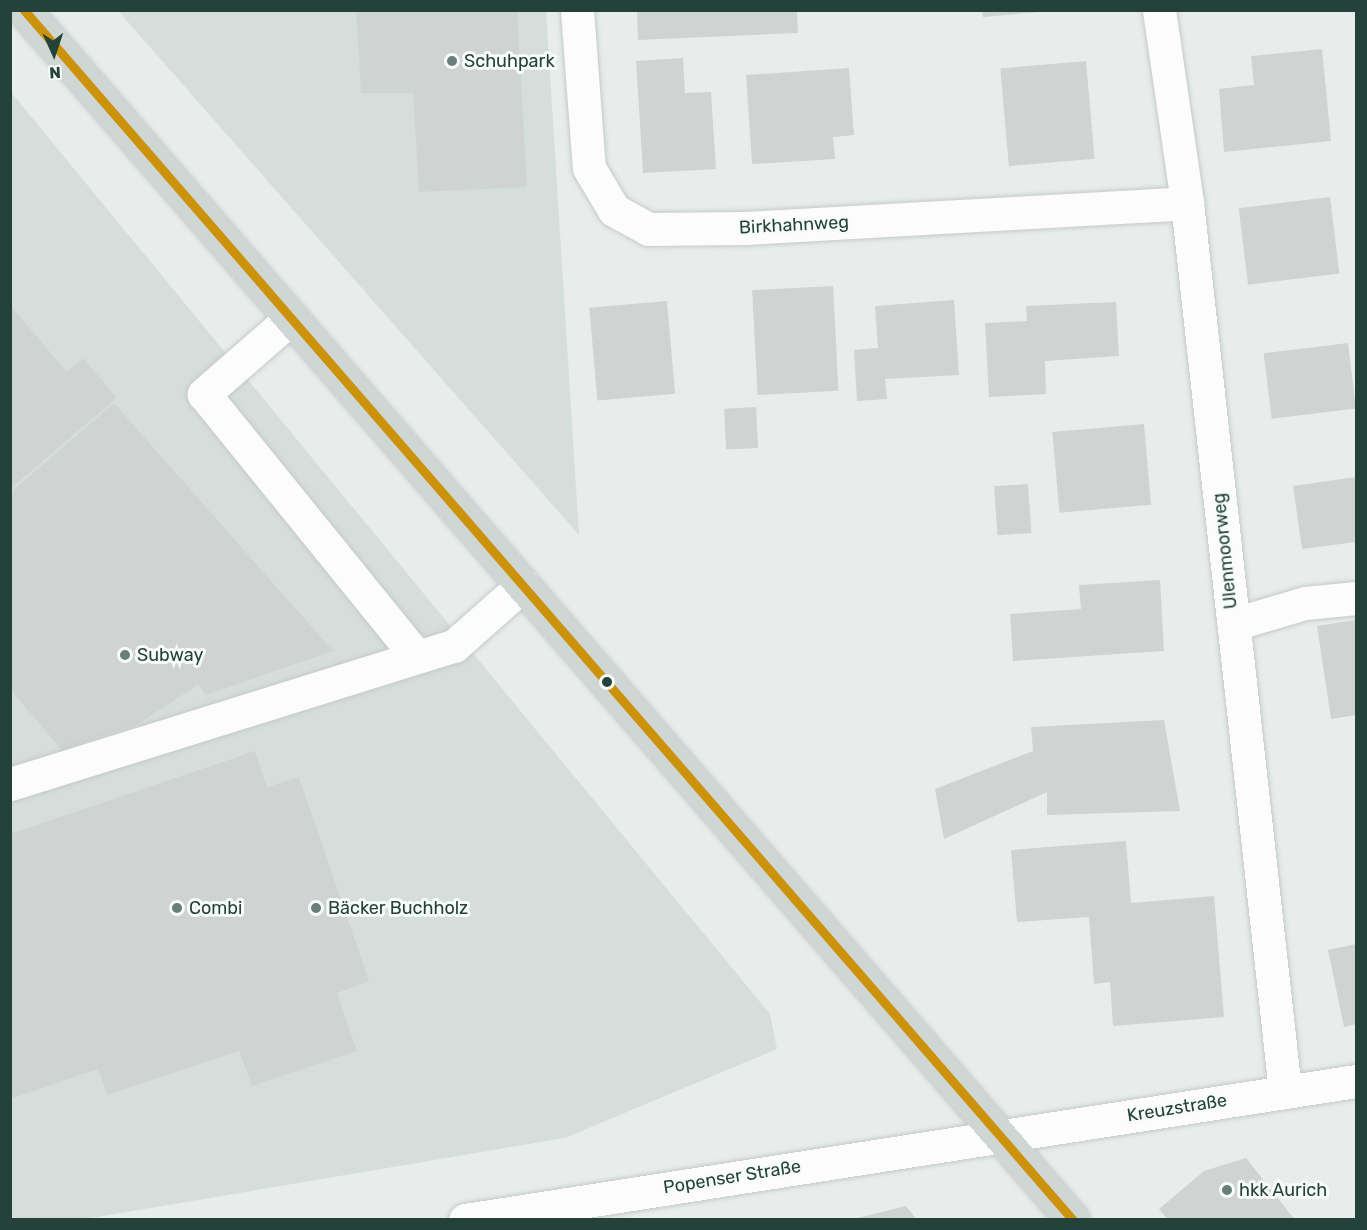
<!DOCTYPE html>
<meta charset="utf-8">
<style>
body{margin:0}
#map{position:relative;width:1367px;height:1230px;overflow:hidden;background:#e8edeb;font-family:Rubik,sans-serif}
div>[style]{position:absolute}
.built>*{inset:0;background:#d6dedb}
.building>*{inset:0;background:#cfd4d2;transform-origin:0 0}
.roads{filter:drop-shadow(0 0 2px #c5cac8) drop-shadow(0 0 2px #c5cac8)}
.minor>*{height:33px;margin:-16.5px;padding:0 16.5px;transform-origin:16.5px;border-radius:16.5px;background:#fcfcfc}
.major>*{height:33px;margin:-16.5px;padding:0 16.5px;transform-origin:16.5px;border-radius:16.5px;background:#cfd7d5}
.bus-1>*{height:9px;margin:-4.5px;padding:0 4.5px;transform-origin:4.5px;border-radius:4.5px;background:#cd920c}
.dots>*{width:16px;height:16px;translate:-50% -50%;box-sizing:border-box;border:3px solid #f7fbf9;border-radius:50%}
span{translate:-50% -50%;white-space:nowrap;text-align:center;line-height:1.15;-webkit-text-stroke:6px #f7fbf9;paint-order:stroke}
.poi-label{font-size:18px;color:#24423a}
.left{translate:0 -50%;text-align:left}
.street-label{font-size:18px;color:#24423a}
.frame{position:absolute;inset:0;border:12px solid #24423a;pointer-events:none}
.north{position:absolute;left:24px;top:24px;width:60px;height:60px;-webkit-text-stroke:4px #f7fbf9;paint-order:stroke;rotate:177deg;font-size:16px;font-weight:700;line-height:24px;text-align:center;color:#24423a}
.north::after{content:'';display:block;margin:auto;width:21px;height:27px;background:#24423a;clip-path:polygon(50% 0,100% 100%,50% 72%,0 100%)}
</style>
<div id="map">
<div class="built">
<i style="clip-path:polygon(118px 11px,546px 11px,579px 535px)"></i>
<i style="clip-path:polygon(10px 91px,770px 1014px,777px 1049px,565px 1138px,85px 1219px,11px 1219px)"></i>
</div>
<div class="building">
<i style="clip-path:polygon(356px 10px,517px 10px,527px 187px,419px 192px,413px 93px,361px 93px)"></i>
<i style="clip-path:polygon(637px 10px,797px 10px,798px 33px,638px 40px)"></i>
<i style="clip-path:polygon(982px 10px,1040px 10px,1040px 12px,983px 17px)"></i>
<i style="clip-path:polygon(1322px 49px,1331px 141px,1224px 152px,1219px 89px,1254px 85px,1251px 56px)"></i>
<i style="clip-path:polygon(683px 58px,685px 93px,711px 92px,716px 169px,643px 173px,636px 61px)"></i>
<i style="left:1086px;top:61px;width:98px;height:86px;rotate:85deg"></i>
<i style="clip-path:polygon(849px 68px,854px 135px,833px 137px,835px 159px,752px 164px,746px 75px)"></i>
<i style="left:1330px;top:197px;width:77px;height:92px;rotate:83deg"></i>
<i style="left:833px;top:286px;width:105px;height:81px;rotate:87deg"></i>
<i style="clip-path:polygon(954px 300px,959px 375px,885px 379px,887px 399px,857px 401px,854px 350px,878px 348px,875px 306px)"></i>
<i style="left:667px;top:301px;width:93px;height:78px;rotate:85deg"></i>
<i style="clip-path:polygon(1116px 302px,1119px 356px,1045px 361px,1046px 394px,989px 397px,985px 323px,1027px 321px,1026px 306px)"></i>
<i style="clip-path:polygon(10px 305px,67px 372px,83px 358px,117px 398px,10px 489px)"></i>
<i style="left:1348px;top:343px;width:66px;height:85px;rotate:83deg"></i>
<i style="clip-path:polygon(114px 403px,333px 651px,206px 695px,198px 685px,138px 724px,62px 750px,10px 689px,10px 493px)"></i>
<i style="left:756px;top:407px;width:41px;height:32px;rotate:87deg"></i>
<i style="left:1144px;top:424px;width:81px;height:92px;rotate:85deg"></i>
<i style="clip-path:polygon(1356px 477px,1356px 542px,1302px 549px,1293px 486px)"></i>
<i style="left:1028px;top:484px;width:49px;height:34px;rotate:86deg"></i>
<i style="clip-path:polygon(1160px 580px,1164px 651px,1013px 661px,1010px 614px,1081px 609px,1079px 585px)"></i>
<i style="clip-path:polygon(1356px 620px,1356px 715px,1331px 719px,1317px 626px)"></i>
<i style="clip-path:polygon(1164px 720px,1180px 811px,1047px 815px,1047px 792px,944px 839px,935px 789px,1033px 751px,1031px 727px)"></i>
<i style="clip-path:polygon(255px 751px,267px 787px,299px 777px,369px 981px,337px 993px,357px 1051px,252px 1086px,239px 1051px,107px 1095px,98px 1069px,10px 1099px,10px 834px)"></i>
<i style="clip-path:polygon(1126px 841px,1131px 903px,1214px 896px,1224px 1017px,1113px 1026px,1110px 982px,1094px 984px,1089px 917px,1017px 922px,1011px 850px)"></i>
<i style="clip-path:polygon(1356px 944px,1356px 1024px,1344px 1027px,1328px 950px)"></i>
<i style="clip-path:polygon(1246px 1158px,1295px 1220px,1168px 1220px,1159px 1209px,1204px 1171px)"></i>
<i style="clip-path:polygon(906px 1206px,917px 1220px,854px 1220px,854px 1219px)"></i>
</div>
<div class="roads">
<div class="minor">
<i style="left:577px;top:10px;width:158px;rotate:85.7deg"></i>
<i style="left:589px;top:168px;width:49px;rotate:59.2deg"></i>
<i style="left:614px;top:210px;width:39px;rotate:29deg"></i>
<i style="left:648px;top:229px;width:97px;rotate:-0.6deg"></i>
<i style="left:745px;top:228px;width:443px;rotate:-3.2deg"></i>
<i style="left:1159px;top:10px;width:195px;rotate:81.7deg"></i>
<i style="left:1187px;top:203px;width:893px;rotate:83.7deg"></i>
<i style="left:291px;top:318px;width:116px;rotate:138.9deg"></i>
<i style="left:204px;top:394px;width:338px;rotate:51deg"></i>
<i style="left:1234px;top:624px;width:74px;rotate:-16.5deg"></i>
<i style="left:1305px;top:603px;width:51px;rotate:-5.6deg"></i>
<i style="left:10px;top:784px;width:465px;rotate:-17.3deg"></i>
<i style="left:454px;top:646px;width:92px;rotate:-41.5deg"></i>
<i style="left:465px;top:1220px;width:902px;rotate:-8.87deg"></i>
</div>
<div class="major">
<i style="left:24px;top:10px;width:1601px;rotate:49.08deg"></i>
</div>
</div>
<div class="bus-1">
<i style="left:24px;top:10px;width:1601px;rotate:49.08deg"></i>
</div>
<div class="dots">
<i style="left:452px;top:61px;background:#697e78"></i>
<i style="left:125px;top:655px;background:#697e78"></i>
<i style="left:607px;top:682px;background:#24423a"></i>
<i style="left:177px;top:908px;background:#697e78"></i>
<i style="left:316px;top:908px;background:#697e78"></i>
<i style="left:1227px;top:1190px;background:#697e78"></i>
</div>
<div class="poi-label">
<span class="left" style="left:464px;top:61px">Schuhpark</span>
<span class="left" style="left:137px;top:655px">Subway</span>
<span class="left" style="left:189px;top:908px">Combi</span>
<span class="left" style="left:328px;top:908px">Bäcker Buchholz</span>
<span class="left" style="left:1239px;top:1190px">hkk Aurich</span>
</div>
<div class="street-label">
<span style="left:794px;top:225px;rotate:-3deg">Birkhahnweg</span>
<span style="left:1225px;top:551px;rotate:-96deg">Ulenmoorweg</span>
<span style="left:1177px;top:1108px;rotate:-9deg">Kreuzstraße</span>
<span style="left:732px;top:1177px;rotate:-9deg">Popenser Straße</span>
</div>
<div class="frame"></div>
<div class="north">N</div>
</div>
